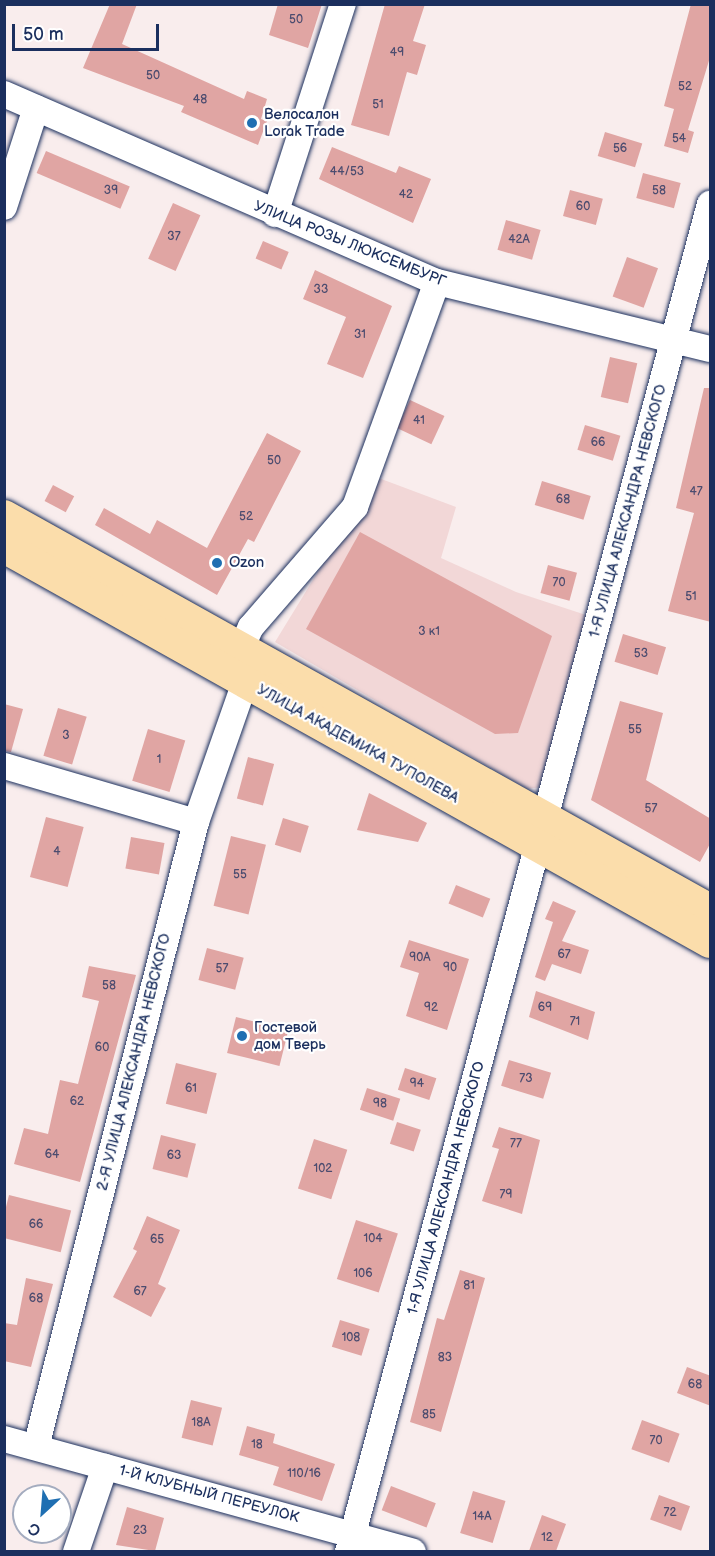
<!DOCTYPE html>
<meta charset="utf-8">
<style>
body{margin:0}
#map{position:relative;width:715px;height:1556px;overflow:hidden;background:#f9eded;font-family:"Balsamiq Sans",sans-serif}
div>[style]{position:absolute}
.built>*{inset:0;background:#f2d7d7}
.building>*{inset:0;background:#e0a5a3;transform-origin:0 0}
.roads{filter:drop-shadow(0 0 2px #1b2f5e) drop-shadow(0 0 2px #1b2f5e)}
.minor>*{height:26px;margin:-13px;padding:0 13px;transform-origin:13px;border-radius:13px;background:#fff}
.major>*{height:32px;margin:-16px;padding:0 16px;transform-origin:16px;border-radius:16px;background:#fbddab}
.dots>*{width:16px;height:16px;translate:-50% -50%;box-sizing:border-box;border:3px solid #fff;border-radius:50%}
span{translate:-50% -50%;white-space:nowrap;text-align:center;line-height:1.15;-webkit-text-stroke:4.5px #fff;paint-order:stroke}
.number-label{font-size:12px;color:#4c4c6f}
.number-label span{-webkit-text-stroke-width:0}
.poi-label{font-size:15px;color:#1b2f5e}
.left{translate:0 -50%;text-align:left}
.street-label{font-size:15px;color:#1b2f5e}
.frame{position:absolute;inset:0;border:6px solid #1b2f5e;pointer-events:none}
.north{position:absolute;left:12px;top:1484px;width:60px;height:60px;box-sizing:border-box;background:#fff;border:2px solid #a4acbf;border-radius:50%;rotate:206deg;font-size:16px;font-weight:700;line-height:24px;text-align:center;color:#1b2f5e}
.north::after{content:'';display:block;margin:auto;width:21px;height:27px;background:#1f6fb2;clip-path:polygon(50% 0,100% 100%,50% 72%,0 100%)}
.scale{position:absolute;left:12px;top:24px;width:147px;height:27px;box-sizing:border-box;border:3px solid #1b2f5e;border-top:0;padding-left:8px;font-size:18px;line-height:21px;white-space:nowrap;color:#1b2f5e;-webkit-text-stroke:4px #fff;paint-order:stroke}
</style>
<div id="map">
<div class="built">
<i style="clip-path:polygon(376px 477px,456px 507px,441px 558px,516px 592px,586px 615px,541px 787px,527px 789px,275px 642px)"></i>
</div>
<div class="building">
<i style="clip-path:polygon(110px 4px,137px 4px,122px 44px,244px 99px,247px 91px,267px 99px,261px 119px,267px 121px,258px 145px,181px 112px,184px 106px,83px 68px)"></i>
<i style="clip-path:polygon(278px 4px,322px 4px,308px 48px,269px 35px)"></i>
<i style="clip-path:polygon(385px 4px,425px 4px,413px 41px,426px 45px,417px 75px,407px 72px,389px 136px,351px 125px)"></i>
<i style="clip-path:polygon(691px 4px,711px 4px,711px 54px,688px 130px,694px 132px,688px 153px,664px 146px,674px 109px,664px 106px)"></i>
<i style="left:605px;top:132px;width:39px;height:25px;rotate:17deg"></i>
<i style="clip-path:polygon(332px 147px,396px 173px,399px 166px,431px 179px,413px 223px,319px 179px)"></i>
<i style="left:46px;top:151px;width:91px;height:24px;rotate:23deg"></i>
<i style="left:643px;top:173px;width:39px;height:26px;rotate:15deg"></i>
<i style="left:570px;top:190px;width:34px;height:27px;rotate:15deg"></i>
<i style="left:173px;top:203px;width:30px;height:61px;rotate:24deg"></i>
<i style="left:506px;top:220px;width:36px;height:31px;rotate:16deg"></i>
<i style="left:263px;top:241px;width:28px;height:19px;rotate:23deg"></i>
<i style="left:627px;top:257px;width:33px;height:42px;rotate:20deg"></i>
<i style="clip-path:polygon(315px 270px,392px 306px,363px 378px,327px 364px,346px 317px,303px 299px)"></i>
<i style="left:610px;top:357px;width:28px;height:41px;rotate:13deg"></i>
<i style="clip-path:polygon(704px 388px,711px 388px,711px 622px,668px 611px,694px 513px,676px 508px)"></i>
<i style="left:410px;top:400px;width:38px;height:31px;rotate:25deg"></i>
<i style="left:585px;top:425px;width:37px;height:26px;rotate:17deg"></i>
<i style="clip-path:polygon(267px 433px,301px 451px,254px 542px,248px 539px,217px 595px,95px 525px,104px 508px,150px 534px,157px 520px,207px 548px)"></i>
<i style="left:542px;top:481px;width:51px;height:25px;rotate:17deg"></i>
<i style="left:53px;top:485px;width:24px;height:18px;rotate:28deg"></i>
<i style="clip-path:polygon(360px 532px,552px 636px,518px 733px,495px 734px,306px 629px)"></i>
<i style="left:548px;top:565px;width:30px;height:29px;rotate:15deg"></i>
<i style="left:623px;top:634px;width:45px;height:29px;rotate:17deg"></i>
<i style="clip-path:polygon(620px 701px,663px 713px,646px 780px,711px 819px,711px 842px,700px 862px,591px 800px)"></i>
<i style="clip-path:polygon(4px 704px,23px 709px,11px 752px,4px 751px)"></i>
<i style="left:58px;top:708px;width:30px;height:50px;rotate:17deg"></i>
<i style="left:148px;top:729px;width:39px;height:54px;rotate:17deg"></i>
<i style="left:248px;top:757px;width:27px;height:43px;rotate:15deg"></i>
<i style="clip-path:polygon(369px 793px,427px 823px,418px 842px,357px 830px)"></i>
<i style="left:46px;top:817px;width:39px;height:62px;rotate:15deg"></i>
<i style="left:283px;top:818px;width:27px;height:28px;rotate:17deg"></i>
<i style="left:231px;top:836px;width:36px;height:72px;rotate:14deg"></i>
<i style="left:131px;top:837px;width:34px;height:32px;rotate:10deg"></i>
<i style="left:456px;top:885px;width:37px;height:20px;rotate:22deg"></i>
<i style="clip-path:polygon(553px 901px,576px 911px,562px 941px,589px 950px,581px 974px,552px 964px,545px 981px,535px 977px,553px 922px,545px 919px)"></i>
<i style="clip-path:polygon(409px 940px,469px 959px,447px 1030px,406px 1016px,419px 973px,400px 967px)"></i>
<i style="left:207px;top:948px;width:38px;height:33px;rotate:15deg"></i>
<i style="clip-path:polygon(89px 966px,136px 975px,80px 1182px,14px 1164px,24px 1128px,48px 1134px,60px 1080px,78px 1084px,99px 1001px,82px 997px)"></i>
<i style="clip-path:polygon(536px 991px,595px 1012px,588px 1040px,529px 1017px)"></i>
<i style="left:236px;top:1017px;width:54px;height:37px;rotate:14deg"></i>
<i style="left:509px;top:1060px;width:44px;height:27px;rotate:17deg"></i>
<i style="left:176px;top:1063px;width:42px;height:42px;rotate:14deg"></i>
<i style="left:405px;top:1068px;width:33px;height:23px;rotate:18deg"></i>
<i style="left:367px;top:1088px;width:35px;height:23px;rotate:18deg"></i>
<i style="left:397px;top:1122px;width:25px;height:23px;rotate:18deg"></i>
<i style="clip-path:polygon(499px 1127px,540px 1140px,522px 1214px,482px 1201px,499px 1149px,492px 1147px)"></i>
<i style="left:161px;top:1135px;width:36px;height:35px;rotate:14deg"></i>
<i style="left:314px;top:1139px;width:35px;height:52px;rotate:18deg"></i>
<i style="left:9px;top:1195px;width:64px;height:43px;rotate:14deg"></i>
<i style="clip-path:polygon(147px 1216px,180px 1230px,158px 1284px,166px 1288px,151px 1317px,113px 1297px,137px 1251px,133px 1249px)"></i>
<i style="left:356px;top:1220px;width:44px;height:62px;rotate:18deg"></i>
<i style="clip-path:polygon(460px 1270px,485px 1278px,441px 1432px,410px 1422px,437px 1318px,444px 1320px)"></i>
<i style="clip-path:polygon(26px 1278px,53px 1284px,31px 1367px,4px 1361px,4px 1323px,17px 1325px)"></i>
<i style="left:340px;top:1320px;width:31px;height:28px;rotate:17deg"></i>
<i style="clip-path:polygon(687px 1367px,711px 1376px,711px 1406px,677px 1393px)"></i>
<i style="left:191px;top:1400px;width:32px;height:39px;rotate:14deg"></i>
<i style="left:642px;top:1420px;width:40px;height:31px;rotate:20deg"></i>
<i style="clip-path:polygon(247px 1426px,275px 1434px,273px 1443px,335px 1464px,322px 1501px,273px 1485px,279px 1467px,239px 1455px)"></i>
<i style="left:391px;top:1486px;width:48px;height:26px;rotate:21deg"></i>
<i style="left:473px;top:1491px;width:34px;height:44px;rotate:17deg"></i>
<i style="left:659px;top:1495px;width:33px;height:26px;rotate:20deg"></i>
<i style="clip-path:polygon(127px 1507px,164px 1518px,155px 1551px,116px 1545px)"></i>
<i style="clip-path:polygon(542px 1515px,566px 1524px,556px 1551px,529px 1551px)"></i>
</div>
<div class="roads">
<div class="minor">
<i style="left:4px;top:94px;width:472px;rotate:23.5deg"></i>
<i style="left:437px;top:282px;width:281px;rotate:13.8deg"></i>
<i style="left:4px;top:207px;width:104px;rotate:-72.1deg"></i>
<i style="left:275px;top:214px;width:221px;rotate:-72.1deg"></i>
<i style="left:241px;top:649px;width:24px;rotate:-66deg"></i>
<i style="left:251px;top:627px;width:159px;rotate:-49.1deg"></i>
<i style="left:355px;top:507px;width:239px;rotate:-70deg"></i>
<i style="left:4px;top:766px;width:200px;rotate:16.3deg"></i>
<i style="left:545px;top:818px;width:636px;rotate:-74.96deg"></i>
<i style="left:4px;top:1439px;width:424px;rotate:15.4deg"></i>
<i style="left:36px;top:1447px;width:645px;rotate:-75.64deg"></i>
<i style="left:196px;top:822px;width:148px;rotate:-70.7deg"></i>
<i style="left:76px;top:1552px;width:90px;rotate:-71.2deg"></i>
<i style="left:348px;top:1552px;width:733px;rotate:-74.98deg"></i>
</div>
<div class="major">
<i style="left:4px;top:516px;width:808px;rotate:29.16deg"></i>
<i style="left:4px;top:547px;width:809px;rotate:29.23deg"></i>
</div>
</div>
<div class="dots">
<i style="left:252px;top:123px;background:#1f6fb2"></i>
<i style="left:217px;top:563px;background:#1f6fb2"></i>
<i style="left:242px;top:1036px;background:#1f6fb2"></i>
</div>
<div class="number-label">
<span style="left:296px;top:20px">50</span>
<span style="left:397px;top:53px">49</span>
<span style="left:153px;top:76px">50</span>
<span style="left:685px;top:87px">52</span>
<span style="left:200px;top:100px">48</span>
<span style="left:378px;top:105px">51</span>
<span style="left:679px;top:139px">54</span>
<span style="left:620px;top:149px">56</span>
<span style="left:347px;top:172px">44/53</span>
<span style="left:111px;top:191px">39</span>
<span style="left:659px;top:191px">58</span>
<span style="left:406px;top:195px">42</span>
<span style="left:583px;top:207px">60</span>
<span style="left:174px;top:237px">37</span>
<span style="left:519px;top:240px">42А</span>
<span style="left:321px;top:290px">33</span>
<span style="left:360px;top:335px">31</span>
<span style="left:419px;top:421px">41</span>
<span style="left:598px;top:443px">66</span>
<span style="left:274px;top:461px">50</span>
<span style="left:696px;top:492px">47</span>
<span style="left:563px;top:500px">68</span>
<span style="left:246px;top:517px">52</span>
<span style="left:559px;top:583px">70</span>
<span style="left:691px;top:597px">51</span>
<span style="left:429px;top:632px">3 к1</span>
<span style="left:641px;top:654px">53</span>
<span style="left:635px;top:730px">55</span>
<span style="left:66px;top:736px">3</span>
<span style="left:159px;top:760px">1</span>
<span style="left:651px;top:809px">57</span>
<span style="left:57px;top:852px">4</span>
<span style="left:240px;top:875px">55</span>
<span style="left:564px;top:955px">67</span>
<span style="left:420px;top:958px">90А</span>
<span style="left:450px;top:968px">90</span>
<span style="left:222px;top:969px">57</span>
<span style="left:109px;top:986px">58</span>
<span style="left:431px;top:1008px">92</span>
<span style="left:545px;top:1008px">69</span>
<span style="left:575px;top:1022px">71</span>
<span style="left:102px;top:1048px">60</span>
<span style="left:526px;top:1079px">73</span>
<span style="left:417px;top:1084px">94</span>
<span style="left:191px;top:1089px">61</span>
<span style="left:77px;top:1102px">62</span>
<span style="left:380px;top:1104px">98</span>
<span style="left:516px;top:1144px">77</span>
<span style="left:52px;top:1155px">64</span>
<span style="left:174px;top:1156px">63</span>
<span style="left:323px;top:1169px">102</span>
<span style="left:506px;top:1195px">79</span>
<span style="left:36px;top:1225px">66</span>
<span style="left:373px;top:1239px">104</span>
<span style="left:157px;top:1240px">65</span>
<span style="left:363px;top:1274px">106</span>
<span style="left:469px;top:1286px">81</span>
<span style="left:140px;top:1292px">67</span>
<span style="left:36px;top:1299px">68</span>
<span style="left:351px;top:1338px">108</span>
<span style="left:445px;top:1358px">83</span>
<span style="left:695px;top:1385px">68</span>
<span style="left:429px;top:1415px">85</span>
<span style="left:201px;top:1423px">18А</span>
<span style="left:656px;top:1441px">70</span>
<span style="left:257px;top:1445px">18</span>
<span style="left:304px;top:1474px">110/16</span>
<span style="left:670px;top:1513px">72</span>
<span style="left:482px;top:1517px">14А</span>
<span style="left:140px;top:1531px">23</span>
<span style="left:547px;top:1538px">12</span>
</div>
<div class="poi-label">
<span class="left" style="left:264px;top:123px">Велосалон<br>Lorak Trade</span>
<span class="left" style="left:229px;top:563px">Ozon</span>
<span class="left" style="left:254px;top:1036px">Гостевой<br>дом Тверь</span>
</div>
<div class="street-label">
<span style="left:350px;top:244px;rotate:22deg">УЛИЦА РОЗЫ ЛЮКСЕМБУРГ</span>
<span style="left:628px;top:511px;rotate:-75deg">1-Я УЛИЦА АЛЕКСАНДРА НЕВСКОГО</span>
<span style="left:358px;top:744px;rotate:29deg">УЛИЦА АКАДЕМИКА ТУПОЛЕВА</span>
<span style="left:134px;top:1062px;rotate:-76deg">2-Я УЛИЦА АЛЕКСАНДРА НЕВСКОГО</span>
<span style="left:446px;top:1188px;rotate:-75deg">1-Я УЛИЦА АЛЕКСАНДРА НЕВСКОГО</span>
<span style="left:209px;top:1494px;rotate:15deg">1-Й КЛУБНЫЙ ПЕРЕУЛОК</span>
</div>
<div class="frame"></div>
<div class="north">С</div>
<div class="scale">50 m</div>
</div>
